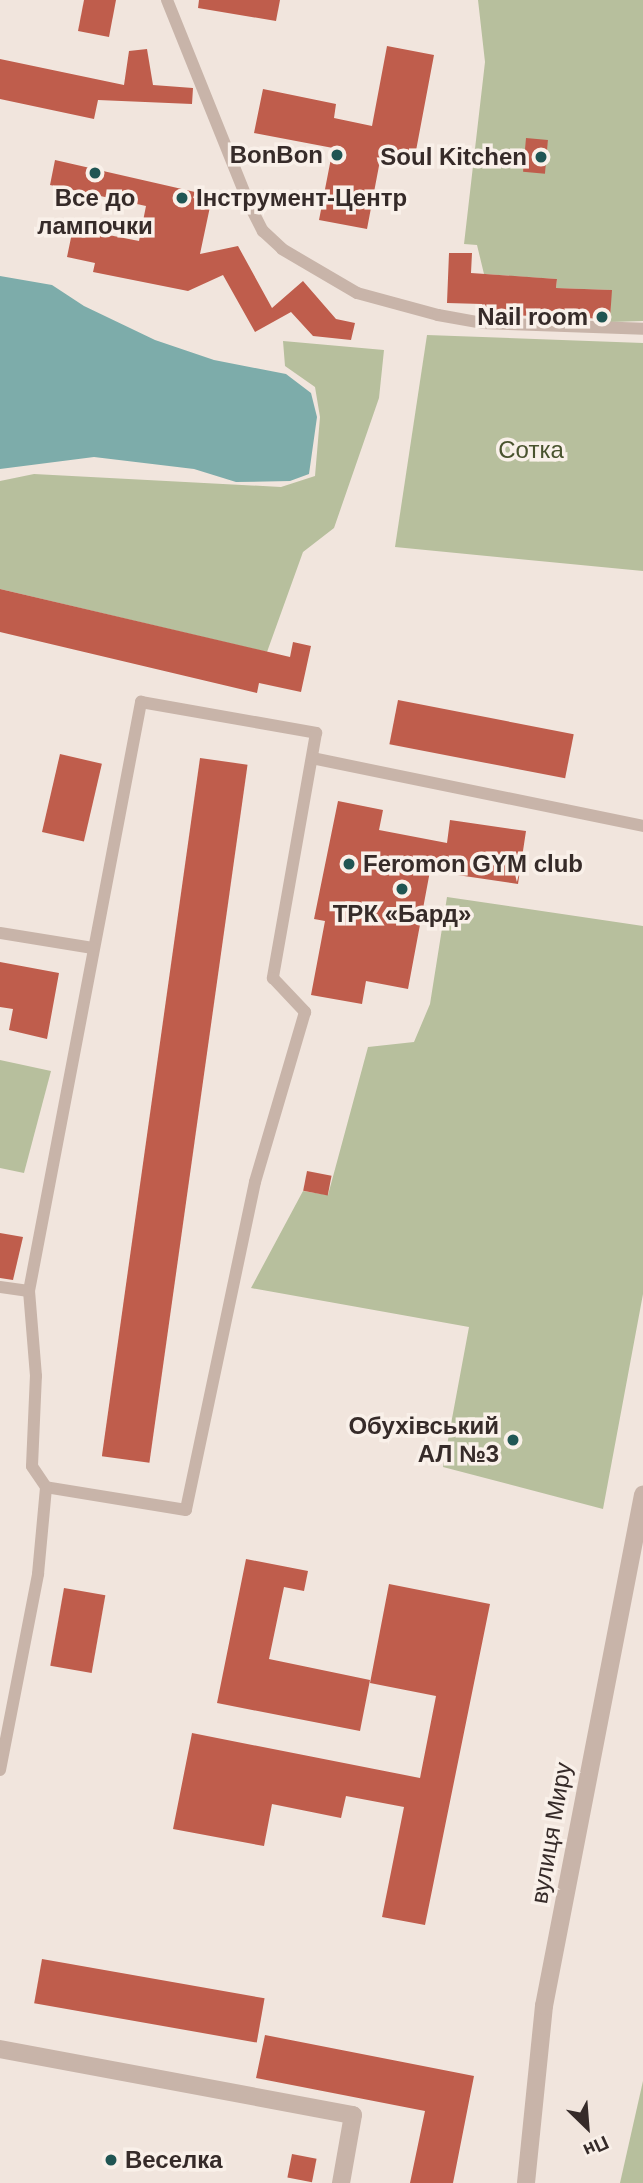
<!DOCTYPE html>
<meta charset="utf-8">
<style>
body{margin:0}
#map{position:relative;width:643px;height:2183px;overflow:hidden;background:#f1e5dd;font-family:Helvetica,sans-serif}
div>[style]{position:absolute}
.green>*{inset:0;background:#b7bf9d}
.water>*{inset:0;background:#7dacaa}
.building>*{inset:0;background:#bf5d4c;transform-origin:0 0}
.lane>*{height:12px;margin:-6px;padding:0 6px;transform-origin:6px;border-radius:6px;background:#c8b4a9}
.street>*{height:18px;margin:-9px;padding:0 9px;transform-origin:9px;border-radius:9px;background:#c8b4a9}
.dots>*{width:19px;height:19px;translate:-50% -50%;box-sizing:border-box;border:4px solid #f9f0e9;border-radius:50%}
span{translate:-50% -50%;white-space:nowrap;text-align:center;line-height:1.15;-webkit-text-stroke:7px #f9f0e9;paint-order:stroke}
.poi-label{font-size:24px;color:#362b29;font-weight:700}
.right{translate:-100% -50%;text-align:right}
.left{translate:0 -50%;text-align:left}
.park-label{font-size:24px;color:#49532e}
.street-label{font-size:24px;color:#362b29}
.north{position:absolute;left:552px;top:2092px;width:70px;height:70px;-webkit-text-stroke:5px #f9f0e9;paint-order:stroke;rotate:155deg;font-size:19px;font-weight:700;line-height:28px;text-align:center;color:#362b29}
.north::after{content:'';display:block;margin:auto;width:24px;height:32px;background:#362b29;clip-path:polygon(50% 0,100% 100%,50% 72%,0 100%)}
</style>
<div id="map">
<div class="green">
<i style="clip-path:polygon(478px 0,643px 0,643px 321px,610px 322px,611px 290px,556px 288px,557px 279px,484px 274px,477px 245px,464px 244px,485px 62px)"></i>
<i style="clip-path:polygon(427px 335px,643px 343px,643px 571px,395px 547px)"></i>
<i style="clip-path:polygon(283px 341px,384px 350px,379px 398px,334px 528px,303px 552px,267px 652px,0 589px,0 481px,34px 474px,281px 487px,315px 476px,320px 417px,315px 387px,285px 366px)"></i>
<i style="clip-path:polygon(447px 897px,643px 926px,643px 1294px,603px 1509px,443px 1467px,469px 1327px,251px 1288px,303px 1191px,328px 1195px,368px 1047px,414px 1042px,430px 1004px)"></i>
<i style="clip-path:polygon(0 1060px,51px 1071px,24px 1173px,0 1168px)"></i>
<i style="clip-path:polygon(643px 2081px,643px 2183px,620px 2183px)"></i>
</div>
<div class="water">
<i style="clip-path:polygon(0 276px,52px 285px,84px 306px,155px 340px,214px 360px,286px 374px,311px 393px,317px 417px,309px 474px,290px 481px,236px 482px,194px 469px,94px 457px,0 469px)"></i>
</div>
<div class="building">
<i style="clip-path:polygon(84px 0,116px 0,109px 37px,78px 31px)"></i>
<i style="clip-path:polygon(199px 0,280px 0,276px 21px,198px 8px)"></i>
<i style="clip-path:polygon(387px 46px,434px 55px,415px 156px,382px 150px,367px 229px,319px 220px,333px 148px,254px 133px,263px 89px,336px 104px,334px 118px,372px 126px)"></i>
<i style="clip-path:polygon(147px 49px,153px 85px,193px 88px,192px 104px,98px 100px,94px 119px,0 99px,0 59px,124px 85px,129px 51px)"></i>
<i style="left:526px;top:138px;width:22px;height:34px;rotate:5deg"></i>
<i style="clip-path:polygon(55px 160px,195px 192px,193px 198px,211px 202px,200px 254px,238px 246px,272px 308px,303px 281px,336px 319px,355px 323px,351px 340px,313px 336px,291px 312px,255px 332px,223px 275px,188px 291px,93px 272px,95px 263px,67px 257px,73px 228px,139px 241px,146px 206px,50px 185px)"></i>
<i style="clip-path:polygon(449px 253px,472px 253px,471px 273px,557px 279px,556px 288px,612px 290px,610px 319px,483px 314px,482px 304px,447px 303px)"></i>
<i style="clip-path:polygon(0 589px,290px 657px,293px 642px,311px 646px,301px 692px,259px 683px,257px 693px,0 632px)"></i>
<i style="left:398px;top:700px;width:179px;height:45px;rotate:11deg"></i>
<i style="left:60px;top:754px;width:43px;height:80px;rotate:13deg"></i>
<i style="left:200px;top:758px;width:48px;height:705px;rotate:8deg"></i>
<i style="clip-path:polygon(338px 801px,383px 810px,379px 830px,447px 843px,450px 820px,526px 831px,518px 884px,430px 871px,408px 989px,366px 981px,362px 1004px,311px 995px,325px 921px,314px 919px)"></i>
<i style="clip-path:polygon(0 962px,59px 973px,47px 1039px,9px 1030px,13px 1009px,0 1007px)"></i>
<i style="left:307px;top:1171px;width:25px;height:20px;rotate:11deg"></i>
<i style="clip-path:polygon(0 1233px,23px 1237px,13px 1280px,0 1278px)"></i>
<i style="clip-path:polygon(246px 1559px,308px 1571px,304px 1591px,284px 1587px,269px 1659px,370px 1680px,360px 1731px,217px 1703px)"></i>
<i style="clip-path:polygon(389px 1584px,490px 1604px,425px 1925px,382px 1917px,404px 1807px,346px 1796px,341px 1818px,272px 1804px,264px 1846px,173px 1829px,192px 1733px,420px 1778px,436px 1696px,370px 1683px)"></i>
<i style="left:64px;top:1588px;width:42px;height:79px;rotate:10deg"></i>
<i style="left:42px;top:1959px;width:226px;height:45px;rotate:10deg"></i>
<i style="clip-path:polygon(265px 2035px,474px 2076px,453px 2183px,410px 2183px,425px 2111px,256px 2078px)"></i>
<i style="left:292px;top:2154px;width:25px;height:24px;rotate:11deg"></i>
</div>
<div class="lane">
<i style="left:167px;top:0;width:218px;rotate:68.1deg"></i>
<i style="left:248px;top:202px;width:33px;rotate:63deg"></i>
<i style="left:263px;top:231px;width:26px;rotate:43deg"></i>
<i style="left:282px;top:249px;width:87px;rotate:30.4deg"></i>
<i style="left:357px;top:293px;width:84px;rotate:15.2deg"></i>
<i style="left:438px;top:315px;width:46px;rotate:10.1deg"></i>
<i style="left:483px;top:323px;width:160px;rotate:2.1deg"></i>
<i style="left:141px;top:702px;width:178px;rotate:10deg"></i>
<i style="left:316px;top:733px;width:249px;rotate:100deg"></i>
<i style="left:273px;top:978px;width:47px;rotate:46.7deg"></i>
<i style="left:305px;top:1012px;width:177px;rotate:106.4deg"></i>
<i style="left:255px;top:1182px;width:335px;rotate:101.9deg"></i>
<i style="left:186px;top:1510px;width:142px;rotate:-170.7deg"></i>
<i style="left:46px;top:1487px;width:25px;rotate:-124deg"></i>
<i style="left:32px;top:1466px;width:90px;rotate:-87.5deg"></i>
<i style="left:36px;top:1376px;width:85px;rotate:-94.7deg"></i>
<i style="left:29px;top:1291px;width:600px;rotate:-79.23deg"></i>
<i style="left:312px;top:758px;width:338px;rotate:11.6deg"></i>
<i style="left:0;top:933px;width:94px;rotate:9.2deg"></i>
<i style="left:0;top:1287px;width:29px;rotate:8deg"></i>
<i style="left:0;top:1770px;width:200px;rotate:-79deg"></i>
<i style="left:38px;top:1574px;width:87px;rotate:-84.7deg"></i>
</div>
<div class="street">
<i style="left:0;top:2049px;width:359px;rotate:10.6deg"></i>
<i style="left:353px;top:2115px;width:69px;rotate:100deg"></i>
<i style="left:526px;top:2183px;width:178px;rotate:-84.2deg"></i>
<i style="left:544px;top:2006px;width:521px;rotate:-79.04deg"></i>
</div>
<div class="dots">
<i style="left:337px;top:155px;background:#205553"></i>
<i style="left:541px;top:157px;background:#205553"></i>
<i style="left:95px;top:173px;background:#205553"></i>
<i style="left:182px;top:198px;background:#205553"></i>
<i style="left:602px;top:317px;background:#205553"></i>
<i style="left:349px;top:864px;background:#205553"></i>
<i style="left:402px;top:889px;background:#205553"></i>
<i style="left:513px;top:1440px;background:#205553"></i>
<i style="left:111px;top:2160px;background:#205553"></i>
</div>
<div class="poi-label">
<span class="right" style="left:323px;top:155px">BonBon</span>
<span class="right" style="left:527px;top:157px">Soul Kitchen</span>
<span style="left:95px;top:212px">Все до<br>лампочки</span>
<span class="left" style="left:196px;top:198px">Інструмент-Центр</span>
<span class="right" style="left:588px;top:317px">Nail room</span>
<span class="left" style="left:363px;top:864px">Feromon GYM club</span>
<span style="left:402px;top:914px">ТРК «Бард»</span>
<span class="right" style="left:499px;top:1440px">Обухівський<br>АЛ №3</span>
<span class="left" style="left:125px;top:2160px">Веселка</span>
</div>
<div class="park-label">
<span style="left:531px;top:450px">Сотка</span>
</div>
<div class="street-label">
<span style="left:551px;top:1833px;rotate:-80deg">вулиця Миру</span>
</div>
<div class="north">Пн</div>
</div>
